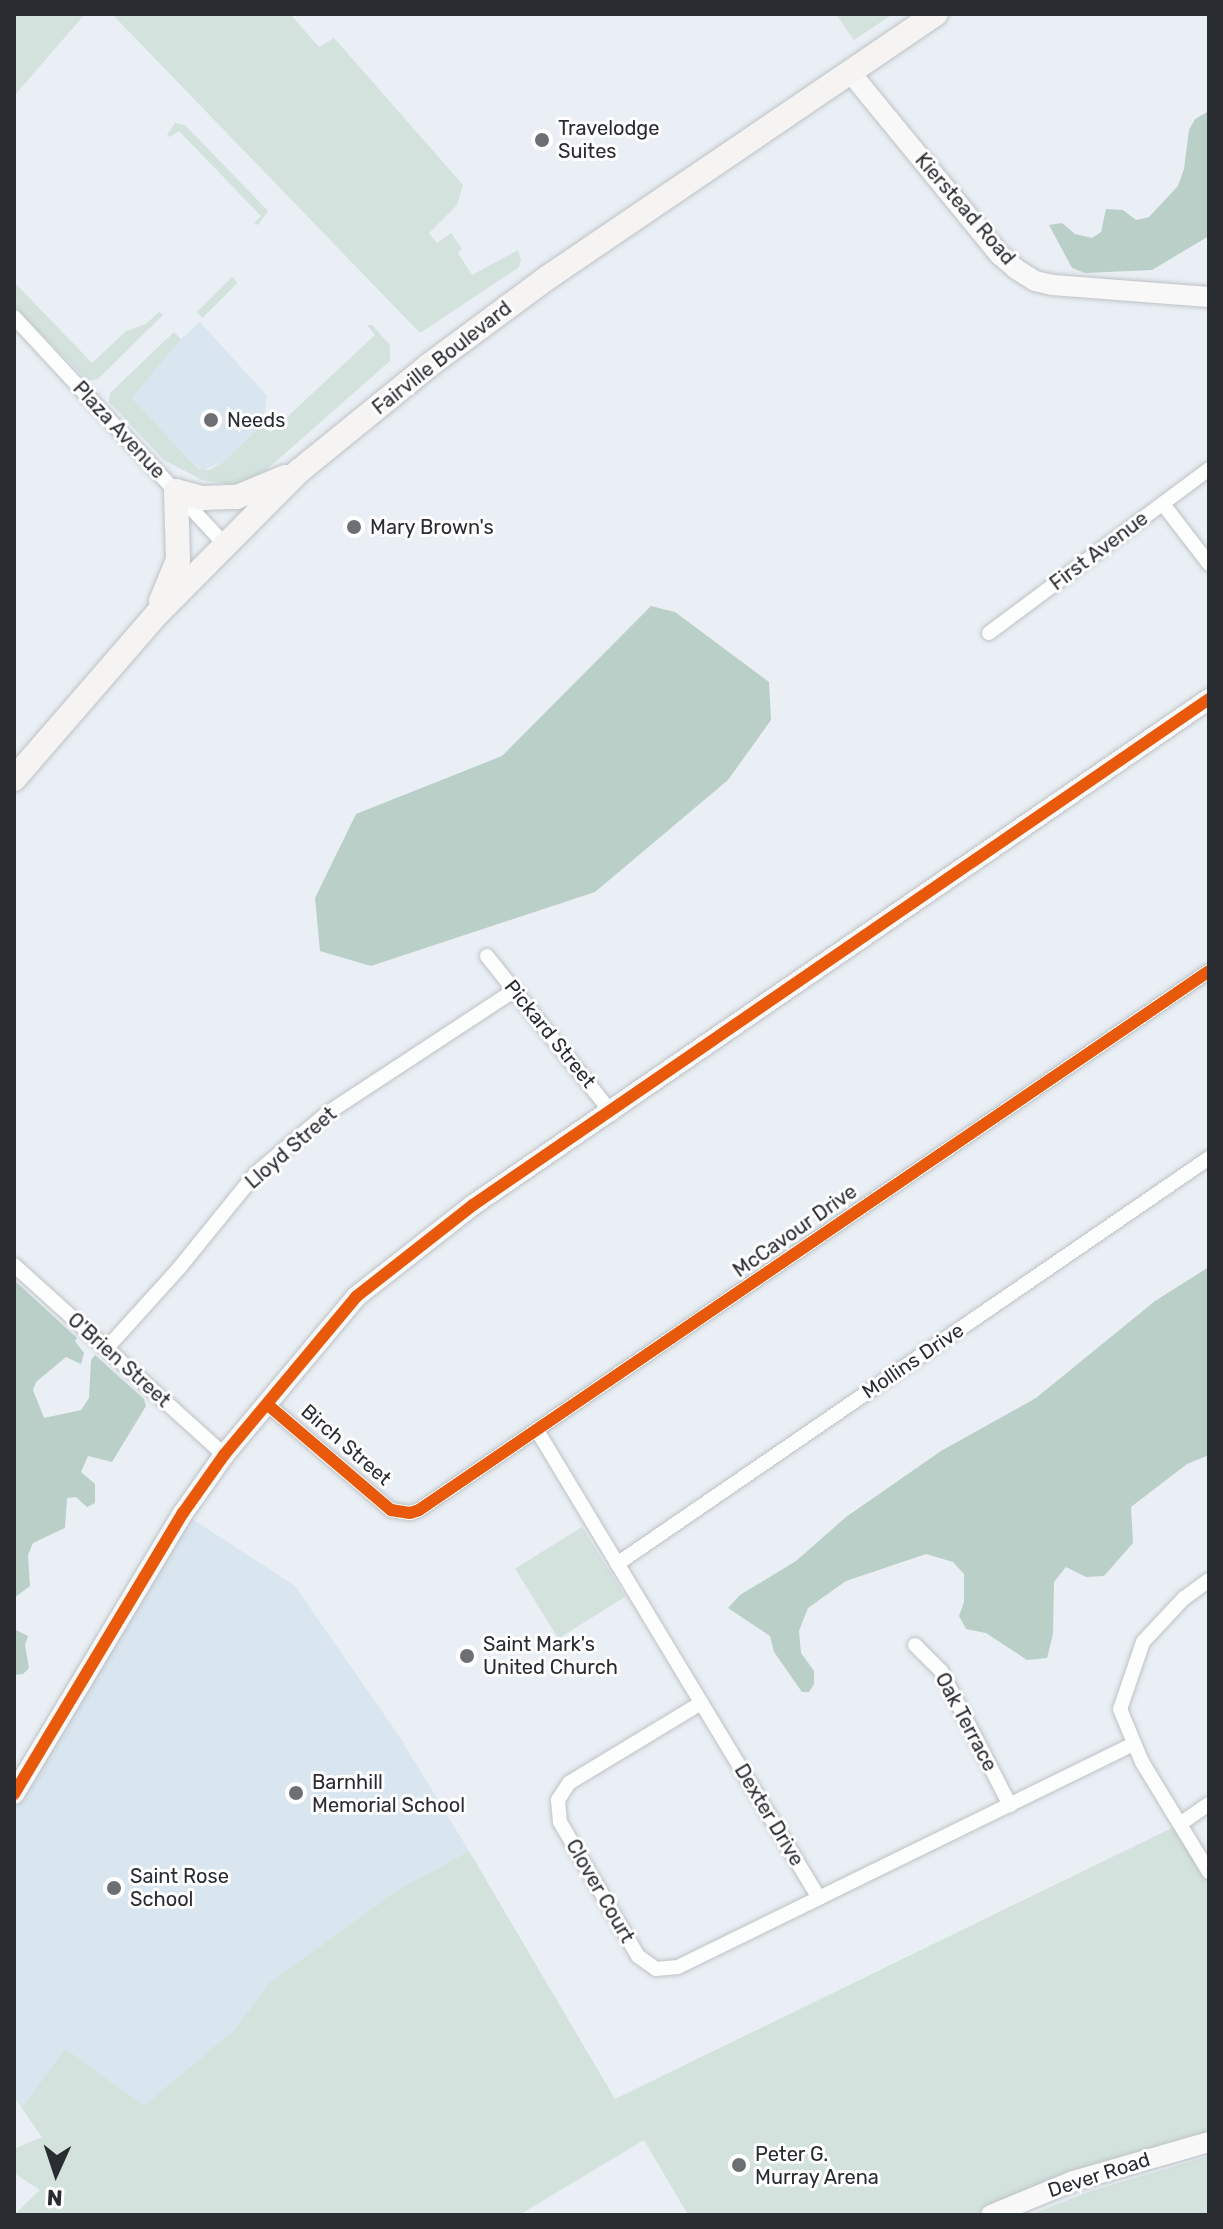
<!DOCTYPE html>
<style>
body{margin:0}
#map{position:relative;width:1223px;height:2229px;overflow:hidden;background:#e9eff4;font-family:Rubik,sans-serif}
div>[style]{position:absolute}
.built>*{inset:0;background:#d9e5ef}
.green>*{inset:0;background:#d3e2dd;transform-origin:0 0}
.forest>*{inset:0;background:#bacfc7}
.roads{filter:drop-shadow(0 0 2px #bec2c6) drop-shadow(0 0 2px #bec2c6)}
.street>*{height:14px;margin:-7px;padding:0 7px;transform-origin:7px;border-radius:7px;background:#fcfdfd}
.secondary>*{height:20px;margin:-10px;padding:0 10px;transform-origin:10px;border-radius:10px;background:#f9f8f8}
.primary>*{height:24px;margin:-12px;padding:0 12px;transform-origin:12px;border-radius:12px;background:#f6f3f3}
.cycleway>*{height:12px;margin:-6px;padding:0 6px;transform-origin:6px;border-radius:6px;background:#e8590c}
.dots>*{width:22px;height:22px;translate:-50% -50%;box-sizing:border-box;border:4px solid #fff;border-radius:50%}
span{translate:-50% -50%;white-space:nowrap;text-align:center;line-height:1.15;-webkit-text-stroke:6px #fff;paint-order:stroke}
.poi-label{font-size:20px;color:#292c30}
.left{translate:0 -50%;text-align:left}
.street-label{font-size:20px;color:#292c30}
.frame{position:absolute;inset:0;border:16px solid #292c30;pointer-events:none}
.north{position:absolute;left:16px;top:2133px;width:80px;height:80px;-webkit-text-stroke:6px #fff;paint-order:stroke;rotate:183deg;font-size:22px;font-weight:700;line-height:32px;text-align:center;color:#292c30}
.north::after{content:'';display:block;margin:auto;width:28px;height:36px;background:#292c30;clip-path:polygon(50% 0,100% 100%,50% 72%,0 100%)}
</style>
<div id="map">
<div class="built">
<i style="clip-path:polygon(200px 322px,267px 396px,263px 424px,222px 463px,203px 470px,192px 463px,132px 398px,181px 339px)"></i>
<i style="clip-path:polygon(183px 1513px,295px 1586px,399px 1736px,469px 1851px,398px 1890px,269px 1983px,234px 2030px,144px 2107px,42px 2137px,14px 2097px,14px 1794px)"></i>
</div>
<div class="green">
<i style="clip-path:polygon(14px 14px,85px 14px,14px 96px)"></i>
<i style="clip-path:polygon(112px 14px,290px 14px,319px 47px,334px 38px,463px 185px,457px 205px,429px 233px,437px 243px,451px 233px,462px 249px,458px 253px,472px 275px,518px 250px,521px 260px,519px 267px,420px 333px)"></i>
<i style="clip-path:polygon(836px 14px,893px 14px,854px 40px)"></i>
<i style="clip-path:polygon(175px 123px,185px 125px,268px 211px,258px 225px,254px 223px,261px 216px,179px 131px,170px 137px,167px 135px)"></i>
<i style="left:232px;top:277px;width:8px;height:50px;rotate:45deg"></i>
<i style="clip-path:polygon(14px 282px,92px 363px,126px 331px,146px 324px,159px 312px,163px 315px,98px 379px,88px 381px,14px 306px)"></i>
<i style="clip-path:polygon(367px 325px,372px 325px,390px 345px,390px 361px,265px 471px,235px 485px,202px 480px,164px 460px,109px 402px,110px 393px,174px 332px,181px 339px,132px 398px,192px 463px,199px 469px,209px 470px,222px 463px,263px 424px,271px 432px,375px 335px)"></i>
<i style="left:582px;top:1527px;width:82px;height:79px;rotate:58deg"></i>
<i style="clip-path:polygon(1180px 1824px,1209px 1872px,1209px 2142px,991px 2215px,688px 2215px,644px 2140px,519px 2215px,14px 2215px,40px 2190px,14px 2173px,14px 2149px,42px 2137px,22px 2108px,65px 2049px,144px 2106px,234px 2030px,269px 1983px,398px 1890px,469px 1851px,615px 2099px)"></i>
<i style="clip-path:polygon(1209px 2156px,1209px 2215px,1030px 2215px,1088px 2192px)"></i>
</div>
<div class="forest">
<i style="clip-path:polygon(1209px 111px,1209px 236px,1152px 270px,1085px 273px,1072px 268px,1049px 225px,1062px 223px,1075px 234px,1092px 238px,1101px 232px,1106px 209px,1123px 210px,1136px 220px,1149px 217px,1178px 186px,1184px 169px,1189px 130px,1195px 119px)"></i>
<i style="clip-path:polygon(651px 606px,675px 612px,769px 682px,771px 720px,728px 780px,595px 892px,371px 966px,320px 951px,315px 898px,356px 814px,502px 756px)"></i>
<i style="clip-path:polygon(1209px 1267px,1209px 1455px,1187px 1464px,1131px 1507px,1133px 1543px,1104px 1576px,1086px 1577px,1066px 1567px,1054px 1582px,1053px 1634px,1047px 1658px,1027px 1660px,986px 1633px,966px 1629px,959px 1616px,964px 1602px,964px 1574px,953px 1562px,926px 1554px,846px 1581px,808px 1608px,799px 1631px,801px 1653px,814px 1671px,814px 1684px,809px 1692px,802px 1692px,774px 1652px,770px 1636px,728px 1608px,740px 1595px,796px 1561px,846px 1517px,941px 1451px,1036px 1398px,1155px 1301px)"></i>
<i style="clip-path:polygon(14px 1280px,77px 1338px,75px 1341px,84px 1353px,81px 1364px,66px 1357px,36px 1382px,33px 1390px,44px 1418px,81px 1410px,89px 1398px,91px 1360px,95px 1355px,144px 1399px,146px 1406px,112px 1462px,88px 1456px,81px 1472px,95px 1484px,95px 1503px,87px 1507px,76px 1497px,67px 1498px,65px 1528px,33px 1543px,28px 1555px,30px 1586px,14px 1598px)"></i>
<i style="clip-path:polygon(14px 1629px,28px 1636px,25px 1645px,29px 1668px,23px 1674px,14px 1675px)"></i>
</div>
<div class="roads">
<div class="street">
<i style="left:14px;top:317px;width:309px;rotate:47.2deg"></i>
<i style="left:1163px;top:504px;width:76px;rotate:52.5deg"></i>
<i style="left:989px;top:633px;width:274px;rotate:-36.7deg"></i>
<i style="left:487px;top:956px;width:201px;rotate:51.5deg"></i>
<i style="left:14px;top:1265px;width:283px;rotate:42.1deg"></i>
<i style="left:106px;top:1349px;width:110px;rotate:-47.9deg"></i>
<i style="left:180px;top:1267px;width:121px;rotate:-51deg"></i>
<i style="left:256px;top:1173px;width:92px;rotate:-40.1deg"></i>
<i style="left:326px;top:1114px;width:226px;rotate:-33.3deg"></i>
<i style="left:268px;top:1405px;width:162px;rotate:40.5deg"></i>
<i style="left:391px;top:1510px;width:19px;rotate:9deg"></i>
<i style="left:410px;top:1513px;width:9px;rotate:-18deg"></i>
<i style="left:419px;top:1510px;width:956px;rotate:-34.3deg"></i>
<i style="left:538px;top:1432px;width:544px;rotate:58.91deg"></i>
<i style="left:819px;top:1898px;width:350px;rotate:-26.1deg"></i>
<i style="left:617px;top:1564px;width:718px;rotate:-34.44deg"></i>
<i style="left:1209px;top:1580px;width:31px;rotate:144deg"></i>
<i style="left:1184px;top:1598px;width:60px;rotate:133deg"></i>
<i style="left:1143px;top:1642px;width:71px;rotate:108.9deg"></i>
<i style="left:1120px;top:1709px;width:57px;rotate:67.5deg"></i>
<i style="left:1142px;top:1762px;width:129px;rotate:58.7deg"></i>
<i style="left:915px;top:1645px;width:37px;rotate:45deg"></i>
<i style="left:941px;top:1671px;width:151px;rotate:62.8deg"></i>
<i style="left:701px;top:1703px;width:154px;rotate:148.8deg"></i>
<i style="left:569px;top:1783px;width:20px;rotate:123deg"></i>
<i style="left:558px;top:1800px;width:22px;rotate:85deg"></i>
<i style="left:560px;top:1822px;width:155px;rotate:59.8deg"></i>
<i style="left:638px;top:1956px;width:22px;rotate:36deg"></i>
<i style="left:656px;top:1969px;width:22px;rotate:-5deg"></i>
<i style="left:678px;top:1967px;width:157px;rotate:-26.1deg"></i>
<i style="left:1180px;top:1824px;width:35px;rotate:-35deg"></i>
</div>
<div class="secondary">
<i style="left:850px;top:72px;width:237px;rotate:50.7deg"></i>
<i style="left:1000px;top:255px;width:21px;rotate:41deg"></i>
<i style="left:1016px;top:269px;width:22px;rotate:32deg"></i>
<i style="left:1035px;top:281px;width:18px;rotate:13deg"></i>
<i style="left:1053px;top:285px;width:156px;rotate:4.4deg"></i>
<i style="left:14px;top:1794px;width:328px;rotate:-59deg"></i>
<i style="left:183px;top:1513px;width:71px;rotate:-54.7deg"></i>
<i style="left:224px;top:1455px;width:207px;rotate:-50.1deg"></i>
<i style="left:357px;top:1296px;width:147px;rotate:-38.1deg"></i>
<i style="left:473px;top:1205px;width:893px;rotate:-34.51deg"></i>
<i style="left:991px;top:2215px;width:89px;rotate:-22.5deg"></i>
<i style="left:1073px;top:2181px;width:141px;rotate:-16deg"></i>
</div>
<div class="primary">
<i style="left:161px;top:601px;width:44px;rotate:-67.5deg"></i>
<i style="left:178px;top:560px;width:69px;rotate:-91.7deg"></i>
<i style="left:176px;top:491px;width:28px;rotate:15deg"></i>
<i style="left:203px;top:498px;width:34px;rotate:-2deg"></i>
<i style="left:237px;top:497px;width:52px;rotate:-22.6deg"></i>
<i style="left:14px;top:779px;width:217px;rotate:-49.1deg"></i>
<i style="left:156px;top:615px;width:203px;rotate:-45.2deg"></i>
<i style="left:299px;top:471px;width:166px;rotate:-39.1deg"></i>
<i style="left:428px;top:366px;width:148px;rotate:-36.5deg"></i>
<i style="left:547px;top:278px;width:470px;rotate:-34.2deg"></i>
</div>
</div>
<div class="cycleway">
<i style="left:268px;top:1405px;width:162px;rotate:40.5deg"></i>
<i style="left:391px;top:1510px;width:19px;rotate:9deg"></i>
<i style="left:410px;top:1513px;width:9px;rotate:-18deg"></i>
<i style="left:419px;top:1510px;width:956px;rotate:-34.3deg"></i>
<i style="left:14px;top:1794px;width:328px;rotate:-59deg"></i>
<i style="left:183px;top:1513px;width:71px;rotate:-54.7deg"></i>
<i style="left:224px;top:1455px;width:207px;rotate:-50.1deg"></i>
<i style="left:357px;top:1296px;width:147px;rotate:-38.1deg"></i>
<i style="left:473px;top:1205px;width:893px;rotate:-34.51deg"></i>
</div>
<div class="dots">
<i style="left:542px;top:140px;background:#6c7075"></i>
<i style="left:211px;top:420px;background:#6c7075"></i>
<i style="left:354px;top:527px;background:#6c7075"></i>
<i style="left:467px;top:1656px;background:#6c7075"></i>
<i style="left:296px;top:1793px;background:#6c7075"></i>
<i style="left:114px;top:1888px;background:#6c7075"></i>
<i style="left:739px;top:2165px;background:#6c7075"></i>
</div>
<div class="poi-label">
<span class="left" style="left:558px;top:140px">Travelodge<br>Suites</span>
<span class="left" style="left:227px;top:420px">Needs</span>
<span class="left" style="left:370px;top:527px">Mary Brown's</span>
<span class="left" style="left:483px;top:1656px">Saint Mark's<br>United Church</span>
<span class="left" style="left:312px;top:1794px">Barnhill<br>Memorial School</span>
<span class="left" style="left:130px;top:1888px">Saint Rose<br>School</span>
<span class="left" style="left:755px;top:2166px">Peter G.<br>Murray Arena</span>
</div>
<div class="street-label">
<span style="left:965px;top:209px;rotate:49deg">Kierstead Road</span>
<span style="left:442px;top:358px;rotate:-38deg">Fairville Boulevard</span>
<span style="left:119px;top:430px;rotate:47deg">Plaza Avenue</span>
<span style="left:1099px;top:551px;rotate:-37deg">First Avenue</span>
<span style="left:550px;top:1034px;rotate:51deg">Pickard Street</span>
<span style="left:291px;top:1148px;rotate:-41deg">Lloyd Street</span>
<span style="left:795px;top:1231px;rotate:-35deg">McCavour Drive</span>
<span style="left:119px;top:1360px;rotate:42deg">O'Brien Street</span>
<span style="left:913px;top:1361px;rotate:-34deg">Mollins Drive</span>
<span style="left:346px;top:1445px;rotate:41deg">Birch Street</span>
<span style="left:966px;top:1722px;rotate:62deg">Oak Terrace</span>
<span style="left:769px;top:1815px;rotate:59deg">Dexter Drive</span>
<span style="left:600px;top:1891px;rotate:60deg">Clover Court</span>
<span style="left:1099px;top:2175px;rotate:-18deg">Dever Road</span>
</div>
<div class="frame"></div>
<div class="north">N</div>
</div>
